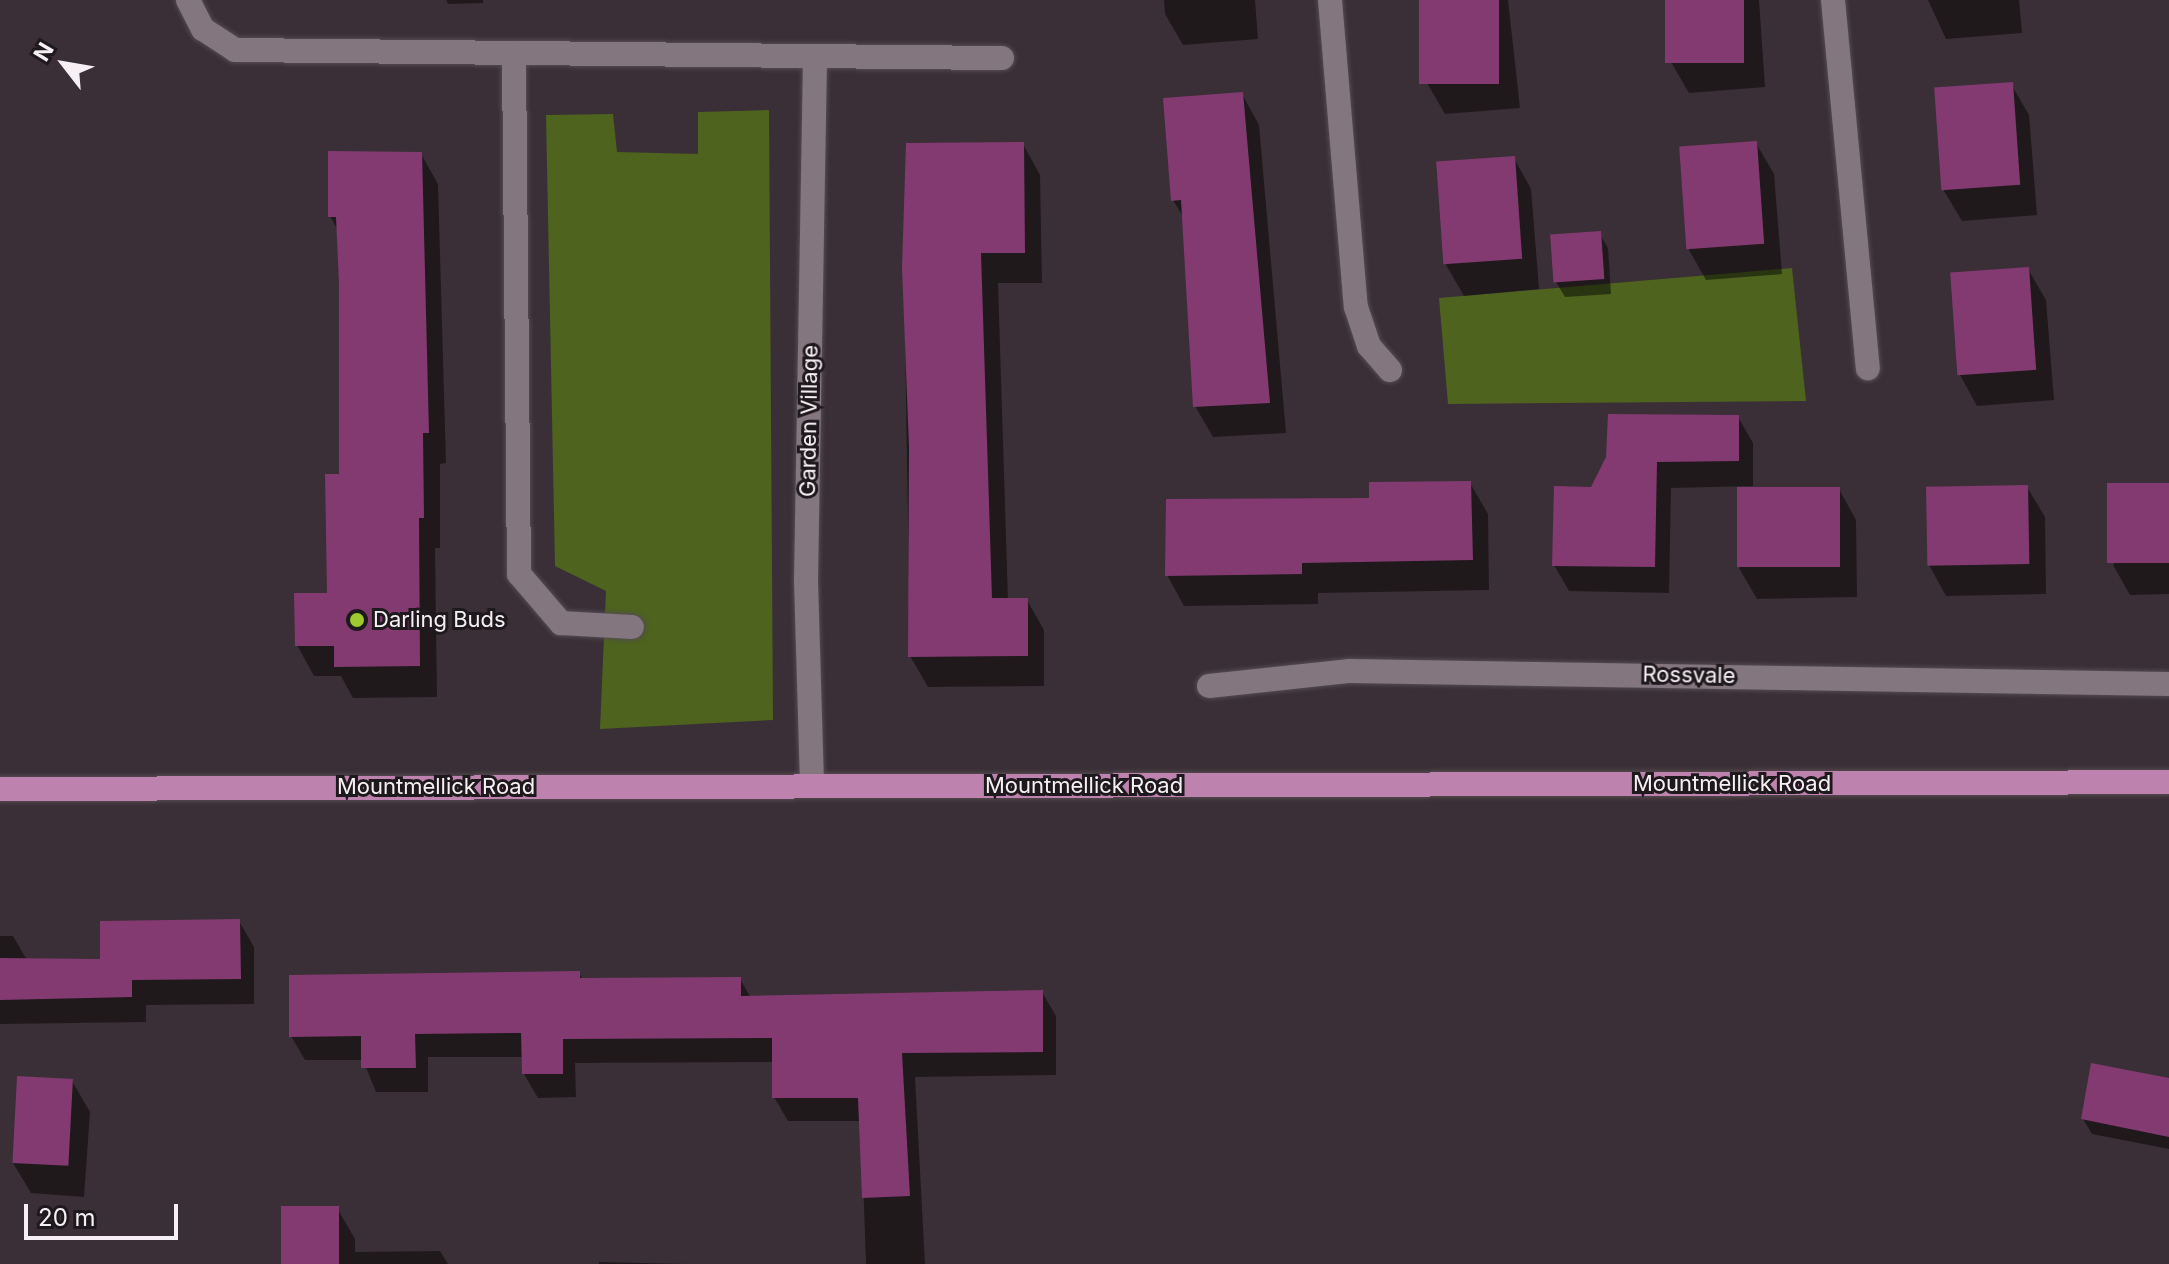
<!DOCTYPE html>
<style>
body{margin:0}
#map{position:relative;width:2169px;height:1264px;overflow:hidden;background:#3a2f36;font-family:Inter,sans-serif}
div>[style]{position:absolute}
.green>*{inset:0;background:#4e631e}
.shadow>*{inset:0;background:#0007}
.building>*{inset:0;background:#833a71;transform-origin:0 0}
.roads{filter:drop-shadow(0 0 2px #544b51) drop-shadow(0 0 2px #544b51)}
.minor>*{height:24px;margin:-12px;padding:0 12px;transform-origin:12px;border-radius:12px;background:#83767f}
.major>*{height:24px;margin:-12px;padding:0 12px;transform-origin:12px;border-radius:12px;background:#bd82ad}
.dots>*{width:22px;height:22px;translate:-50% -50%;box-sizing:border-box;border:4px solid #1e191c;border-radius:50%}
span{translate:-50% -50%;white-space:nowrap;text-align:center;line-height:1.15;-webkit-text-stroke:6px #1e191c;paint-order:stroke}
.street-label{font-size:22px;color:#f6eff4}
.poi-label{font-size:22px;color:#f6eff4}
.left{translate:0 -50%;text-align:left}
.north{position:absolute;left:24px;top:24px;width:80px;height:80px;-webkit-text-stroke:6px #1e191c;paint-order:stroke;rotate:301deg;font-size:22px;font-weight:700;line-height:32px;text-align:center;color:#f6eff4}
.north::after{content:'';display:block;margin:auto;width:28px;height:36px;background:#f6eff4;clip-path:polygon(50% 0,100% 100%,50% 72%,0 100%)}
.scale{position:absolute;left:24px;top:1204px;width:154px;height:36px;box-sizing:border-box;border:4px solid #f6eff4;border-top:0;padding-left:10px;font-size:24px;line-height:28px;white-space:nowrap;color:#f6eff4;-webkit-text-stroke:6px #1e191c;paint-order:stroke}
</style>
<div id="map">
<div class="green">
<i style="clip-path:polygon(769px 110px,773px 720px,600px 729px,606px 591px,555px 566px,546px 115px,613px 114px,617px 152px,698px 154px,698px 112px)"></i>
<i style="clip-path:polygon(1792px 268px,1806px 401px,1448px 404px,1439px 298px)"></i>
</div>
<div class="shadow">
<i style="clip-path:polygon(446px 0,483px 0,483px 3px,448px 4px)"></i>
<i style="clip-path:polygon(1164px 0,1255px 0,1258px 39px,1183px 45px,1165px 14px)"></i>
<i style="clip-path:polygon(1421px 0,1508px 0,1520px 108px,1445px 114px,1427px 83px)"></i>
<i style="clip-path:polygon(1667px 0,1759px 0,1765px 87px,1689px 93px,1671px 62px)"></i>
<i style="clip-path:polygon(1928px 0,2019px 0,2022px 33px,1946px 39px)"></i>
<i style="clip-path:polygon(2011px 84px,2029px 115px,2037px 215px,1962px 221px,1944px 191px)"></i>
<i style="clip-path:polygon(1242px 94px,1259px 125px,1286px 433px,1213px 437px,1195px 406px,1184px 218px,1173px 200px)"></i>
<i style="clip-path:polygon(1756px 143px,1774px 174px,1782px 274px,1706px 280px,1689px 250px)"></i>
<i style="clip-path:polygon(1023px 144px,1040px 175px,1042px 283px,998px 283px,1008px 600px,1027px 600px,1044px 630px,1044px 686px,928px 687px,910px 656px,904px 268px)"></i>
<i style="clip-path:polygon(421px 154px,438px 184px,446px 463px,440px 464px,440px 548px,435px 548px,437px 697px,353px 698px,341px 676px,314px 676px,297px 645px,329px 595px,341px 476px,339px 232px,330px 216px)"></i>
<i style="clip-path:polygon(1514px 158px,1531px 189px,1539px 289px,1464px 296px,1446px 265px)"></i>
<i style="clip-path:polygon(1599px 233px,1608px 248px,1611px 294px,1565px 297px,1556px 282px)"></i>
<i style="clip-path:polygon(2028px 269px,2046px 300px,2054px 400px,1977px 406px,1960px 375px)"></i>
<i style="clip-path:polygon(1738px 417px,1753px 443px,1753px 486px,1671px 488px,1669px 593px,1569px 591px,1554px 565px,1608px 489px)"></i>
<i style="clip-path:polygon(1470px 483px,1488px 514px,1489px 590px,1318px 593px,1318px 604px,1184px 606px,1167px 575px,1371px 500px)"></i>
<i style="clip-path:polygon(2169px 486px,2169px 594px,2130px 595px,2113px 565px)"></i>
<i style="clip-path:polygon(2027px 487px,2045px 517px,2046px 594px,1946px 596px,1929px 565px)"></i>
<i style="clip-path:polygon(1839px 489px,1856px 520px,1857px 597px,1757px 599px,1739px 568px)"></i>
<i style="clip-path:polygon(239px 921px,254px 947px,254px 1004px,146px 1005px,146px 1022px,0 1024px,0 936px,13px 936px,27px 960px,102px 961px)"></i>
<i style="clip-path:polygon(579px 973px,583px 980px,740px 979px,751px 998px,1042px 992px,1056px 1016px,1056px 1075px,915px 1077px,925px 1264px,866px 1264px,861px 1121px,788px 1121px,774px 1097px,774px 1062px,575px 1063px,576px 1097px,538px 1098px,524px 1074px,524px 1057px,428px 1057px,428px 1092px,376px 1092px,363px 1060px,305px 1060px,291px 1036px)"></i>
<i style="clip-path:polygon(2169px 1080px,2169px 1149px,2092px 1134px,2083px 1119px)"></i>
<i style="clip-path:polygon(72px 1081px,90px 1112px,84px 1197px,31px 1193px,13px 1163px)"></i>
<i style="clip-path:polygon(337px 1208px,355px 1239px,355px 1252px,440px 1251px,448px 1264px,283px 1264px)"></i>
<i style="clip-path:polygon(599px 1262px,687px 1264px,599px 1264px)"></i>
</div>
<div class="building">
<i style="left:1419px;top:0;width:80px;height:84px"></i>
<i style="left:1665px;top:0;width:79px;height:63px"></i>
<i style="left:2013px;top:82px;width:103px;height:79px;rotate:86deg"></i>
<i style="clip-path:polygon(1243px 92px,1270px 403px,1193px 407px,1181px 200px,1171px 201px,1163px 98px)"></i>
<i style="left:1757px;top:141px;width:103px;height:78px;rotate:86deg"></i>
<i style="clip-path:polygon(1024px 142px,1025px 253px,981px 253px,992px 598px,1028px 598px,1028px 656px,908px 657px,909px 447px,902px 268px,906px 143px)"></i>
<i style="clip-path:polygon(328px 151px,422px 152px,429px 433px,423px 433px,424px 518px,419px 518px,420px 666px,334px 667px,334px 646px,295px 646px,294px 593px,327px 593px,325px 474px,339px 474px,339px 284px,336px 217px,328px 217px)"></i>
<i style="left:1515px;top:156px;width:103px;height:79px;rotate:86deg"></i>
<i style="left:1601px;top:231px;width:48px;height:51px;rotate:86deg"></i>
<i style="left:2029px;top:267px;width:103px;height:79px;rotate:86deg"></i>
<i style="clip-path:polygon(1608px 414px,1739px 415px,1739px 461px,1657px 462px,1655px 567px,1552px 566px,1554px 486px,1591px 487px,1606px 457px)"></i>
<i style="clip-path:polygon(1471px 481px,1473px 560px,1302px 563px,1302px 574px,1165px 576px,1166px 499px,1369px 498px,1369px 482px)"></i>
<i style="left:2169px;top:483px;width:80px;height:62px;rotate:90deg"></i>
<i style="left:2028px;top:485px;width:79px;height:102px;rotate:89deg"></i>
<i style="left:1840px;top:487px;width:80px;height:103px;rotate:90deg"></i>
<i style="clip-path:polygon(240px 919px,241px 979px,132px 980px,132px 997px,0 1000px,0 958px,100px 959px,100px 921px)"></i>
<i style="clip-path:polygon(580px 971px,580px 978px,741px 977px,741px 996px,1043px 990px,1043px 1052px,902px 1053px,910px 1196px,862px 1198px,858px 1098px,772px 1098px,772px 1038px,563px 1039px,563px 1074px,522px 1074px,521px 1033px,415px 1034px,416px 1068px,361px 1068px,361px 1036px,289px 1037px,289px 975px)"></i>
<i style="clip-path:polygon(2091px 1063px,2169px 1078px,2169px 1137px,2081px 1119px)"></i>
<i style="left:17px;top:1076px;width:56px;height:87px;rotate:3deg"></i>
<i style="left:281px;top:1206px;width:58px;height:58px"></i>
</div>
<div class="roads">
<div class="minor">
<i style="left:188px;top:0;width:33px;rotate:63deg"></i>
<i style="left:203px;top:29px;width:38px;rotate:33deg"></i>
<i style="left:235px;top:50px;width:767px;rotate:0.6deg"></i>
<i style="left:1330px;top:0;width:308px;rotate:85.2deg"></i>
<i style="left:1356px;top:307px;width:41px;rotate:71.6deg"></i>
<i style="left:1369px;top:346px;width:32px;rotate:49deg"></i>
<i style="left:1833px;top:0;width:370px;rotate:84.6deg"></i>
<i style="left:514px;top:57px;width:517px;rotate:89.45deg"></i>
<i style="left:519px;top:574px;width:65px;rotate:49.4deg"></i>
<i style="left:561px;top:623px;width:71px;rotate:3.2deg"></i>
<i style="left:1209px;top:686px;width:142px;rotate:-6.1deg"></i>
<i style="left:1350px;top:671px;width:819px;rotate:0.91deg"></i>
<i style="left:812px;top:783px;width:203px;rotate:-91.7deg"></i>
<i style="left:806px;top:580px;width:521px;rotate:-89.01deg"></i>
</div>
<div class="major">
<i style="left:0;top:789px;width:2169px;rotate:-0.18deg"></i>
</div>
</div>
<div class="dots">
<i style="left:357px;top:620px;background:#9fca2d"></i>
</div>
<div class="street-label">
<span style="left:809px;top:421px;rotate:-89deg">Garden Village</span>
<span style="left:1689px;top:675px;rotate:1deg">Rossvale</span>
<span style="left:1732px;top:784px">Mountmellick Road</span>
<span style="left:1084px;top:786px">Mountmellick Road</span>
<span style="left:436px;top:787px">Mountmellick Road</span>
</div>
<div class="poi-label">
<span class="left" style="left:373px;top:620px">Darling Buds</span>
</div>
<div class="north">N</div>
<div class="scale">20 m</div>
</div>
